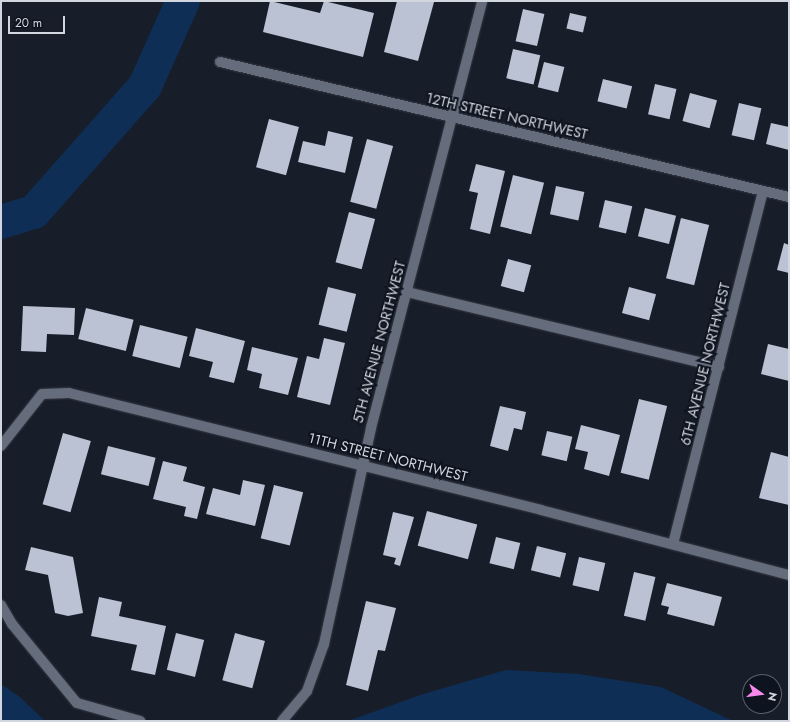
<!DOCTYPE html>
<style>
body{margin:0}
#map{position:relative;width:790px;height:722px;overflow:hidden;background:#171d29;font-family:Jost,sans-serif}
div>[style]{position:absolute}
.water>*{inset:0;background:#0f2e55}
.river>*{height:34px;margin:-17px;padding:0 17px;transform-origin:17px;border-radius:17px;background:#0f2e55}
.building>*{inset:0;background:#bac2d3;transform-origin:0 0}
.roads{filter:drop-shadow(0 0 1px #353942) drop-shadow(0 0 1px #353942)}
.minor>*{height:10px;margin:-5px;padding:0 5px;transform-origin:5px;border-radius:5px;background:#656c7b}
span{translate:-50% -50%;white-space:nowrap;text-align:center;line-height:1.15;-webkit-text-stroke:4px #0e141f;paint-order:stroke}
.street-label{font-size:14px;color:#d2d6de}
.frame{position:absolute;inset:0;border:2px solid #d2d6de;pointer-events:none}
.north{position:absolute;left:742px;top:674px;width:40px;height:40px;box-sizing:border-box;background:#0e141f;border:1px solid #5c626b;border-radius:50%;rotate:104deg;font-size:11px;font-weight:700;line-height:16px;text-align:center;color:#d2d6de}
.north::after{content:'';display:block;margin:auto;width:14px;height:18px;background:#f788ec;clip-path:polygon(50% 0,100% 100%,50% 72%,0 100%)}
.scale{position:absolute;left:8px;top:16px;width:57px;height:18px;box-sizing:border-box;border:2px solid #d2d6de;border-top:0;padding-left:5px;font-size:12px;line-height:14px;white-space:nowrap;color:#d2d6de;-webkit-text-stroke:3px #0e141f;paint-order:stroke}
</style>
<div id="map">
<div class="water">
<i style="clip-path:polygon(506px 670px,579px 674px,661px 687px,733px 721px,348px 721px,423px 694px)"></i>
<i style="clip-path:polygon(1px 684px,20px 697px,45px 721px,1px 721px)"></i>
</div>
<div class="river">
<i style="left:1px;top:222px;width:34px;rotate:-17deg"></i>
<i style="left:34px;top:212px;width:168px;rotate:-48.6deg"></i>
<i style="left:145px;top:86px;width:93px;rotate:-65.9deg"></i>
</div>
<div class="building">
<i style="clip-path:polygon(270px 1px,320px 13px,324px 1px,374px 13px,363px 57px,263px 32px)"></i>
<i style="clip-path:polygon(397px 1px,434px 2px,418px 61px,384px 52px)"></i>
<i style="left:523px;top:9px;width:22px;height:33px;rotate:13deg"></i>
<i style="left:570px;top:13px;width:17px;height:16px;rotate:13deg"></i>
<i style="left:513px;top:49px;width:28px;height:30px;rotate:13deg"></i>
<i style="left:544px;top:62px;width:21px;height:26px;rotate:14deg"></i>
<i style="left:603px;top:79px;width:30px;height:23px;rotate:14deg"></i>
<i style="left:655px;top:84px;width:22px;height:31px;rotate:13deg"></i>
<i style="left:690px;top:93px;width:28px;height:29px;rotate:15deg"></i>
<i style="left:739px;top:103px;width:23px;height:33px;rotate:13deg"></i>
<i style="left:269px;top:119px;width:31px;height:50px;rotate:15deg"></i>
<i style="clip-path:polygon(771px 123px,789px 127px,789px 150px,766px 144px)"></i>
<i style="clip-path:polygon(328px 131px,353px 137px,345px 173px,298px 162px,303px 141px,325px 146px)"></i>
<i style="left:367px;top:139px;width:27px;height:65px;rotate:15deg"></i>
<i style="clip-path:polygon(476px 164px,505px 171px,490px 234px,470px 229px,478px 193px,469px 191px)"></i>
<i style="left:513px;top:175px;width:32px;height:53px;rotate:14deg"></i>
<i style="left:556px;top:186px;width:29px;height:29px;rotate:12deg"></i>
<i style="left:605px;top:200px;width:28px;height:28px;rotate:13deg"></i>
<i style="left:645px;top:208px;width:32px;height:29px;rotate:14deg"></i>
<i style="left:349px;top:212px;width:27px;height:52px;rotate:15deg"></i>
<i style="left:681px;top:218px;width:29px;height:62px;rotate:14deg"></i>
<i style="clip-path:polygon(784px 243px,789px 245px,789px 273px,777px 270px)"></i>
<i style="left:508px;top:259px;width:24px;height:28px;rotate:15deg"></i>
<i style="left:328px;top:287px;width:29px;height:39px;rotate:14deg"></i>
<i style="left:629px;top:287px;width:28px;height:27px;rotate:15deg"></i>
<i style="clip-path:polygon(23px 306px,75px 308px,74px 335px,47px 334px,46px 352px,21px 351px)"></i>
<i style="left:86px;top:308px;width:49px;height:32px;rotate:14deg"></i>
<i style="left:140px;top:325px;width:49px;height:32px;rotate:14deg"></i>
<i style="clip-path:polygon(196px 328px,245px 341px,234px 383px,209px 377px,213px 362px,189px 356px)"></i>
<i style="clip-path:polygon(324px 338px,345px 343px,330px 405px,297px 397px,307px 356px,319px 359px)"></i>
<i style="clip-path:polygon(768px 344px,789px 349px,789px 381px,761px 374px)"></i>
<i style="clip-path:polygon(252px 347px,298px 358px,288px 395px,259px 388px,262px 374px,247px 370px)"></i>
<i style="left:639px;top:399px;width:29px;height:76px;rotate:14deg"></i>
<i style="clip-path:polygon(500px 406px,526px 412px,522px 430px,514px 428px,508px 451px,490px 446px)"></i>
<i style="clip-path:polygon(581px 425px,620px 435px,609px 476px,584px 469px,588px 452px,575px 449px)"></i>
<i style="left:547px;top:431px;width:26px;height:25px;rotate:13deg"></i>
<i style="left:63px;top:433px;width:29px;height:74px;rotate:16deg"></i>
<i style="left:108px;top:446px;width:49px;height:29px;rotate:14deg"></i>
<i style="clip-path:polygon(771px 452px,789px 457px,789px 505px,759px 498px)"></i>
<i style="clip-path:polygon(163px 461px,187px 467px,183px 481px,205px 487px,197px 519px,184px 516px,186px 507px,153px 499px)"></i>
<i style="clip-path:polygon(243px 480px,265px 485px,255px 526px,206px 514px,213px 488px,240px 495px)"></i>
<i style="left:274px;top:485px;width:30px;height:55px;rotate:14deg"></i>
<i style="left:427px;top:511px;width:52px;height:36px;rotate:15deg"></i>
<i style="clip-path:polygon(393px 512px,414px 517px,400px 566px,394px 564px,396px 558px,383px 555px)"></i>
<i style="left:496px;top:537px;width:25px;height:27px;rotate:14deg"></i>
<i style="left:537px;top:546px;width:30px;height:25px;rotate:14deg"></i>
<i style="clip-path:polygon(31px 547px,73px 557px,83px 613px,68px 616px,55px 613px,48px 575px,25px 570px)"></i>
<i style="left:579px;top:557px;width:27px;height:29px;rotate:13deg"></i>
<i style="left:634px;top:572px;width:22px;height:45px;rotate:13deg"></i>
<i style="clip-path:polygon(667px 583px,722px 597px,714px 626px,667px 614px,669px 607px,661px 605px)"></i>
<i style="clip-path:polygon(99px 597px,122px 602px,119px 616px,166px 626px,155px 675px,131px 670px,137px 645px,91px 636px)"></i>
<i style="clip-path:polygon(366px 601px,396px 608px,385px 651px,378px 650px,368px 691px,346px 685px)"></i>
<i style="left:176px;top:633px;width:29px;height:38px;rotate:14deg"></i>
<i style="left:235px;top:633px;width:31px;height:49px;rotate:15deg"></i>
</div>
<div class="roads">
<div class="minor">
<i style="left:220px;top:62px;width:585px;rotate:13.35deg"></i>
<i style="left:407px;top:292px;width:321px;rotate:13.5deg"></i>
<i style="left:1px;top:446px;width:66px;rotate:-51.7deg"></i>
<i style="left:42px;top:394px;width:27px;rotate:-2deg"></i>
<i style="left:69px;top:393px;width:486px;rotate:13.9deg"></i>
<i style="left:541px;top:510px;width:256px;rotate:14.7deg"></i>
<i style="left:673px;top:544px;width:364px;rotate:-75.7deg"></i>
<i style="left:1px;top:605px;width:22px;rotate:60deg"></i>
<i style="left:12px;top:624px;width:102px;rotate:50.6deg"></i>
<i style="left:77px;top:703px;width:66px;rotate:15.9deg"></i>
<i style="left:282px;top:721px;width:39px;rotate:-50deg"></i>
<i style="left:307px;top:691px;width:50px;rotate:-70.1deg"></i>
<i style="left:324px;top:644px;width:221px;rotate:-77.7deg"></i>
<i style="left:371px;top:428px;width:441px;rotate:-75.4deg"></i>
</div>
</div>
<div class="street-label">
<span style="left:507px;top:116px;rotate:13deg">12TH STREET NORTHWEST</span>
<span style="left:379px;top:342px;rotate:-75deg">5TH AVENUE NORTHWEST</span>
<span style="left:705px;top:364px;rotate:-76deg">6TH AVENUE NORTHWEST</span>
<span style="left:388px;top:457px;rotate:14deg">11TH STREET NORTHWEST</span>
</div>
<div class="frame"></div>
<div class="north">N</div>
<div class="scale">20 m</div>
</div>
